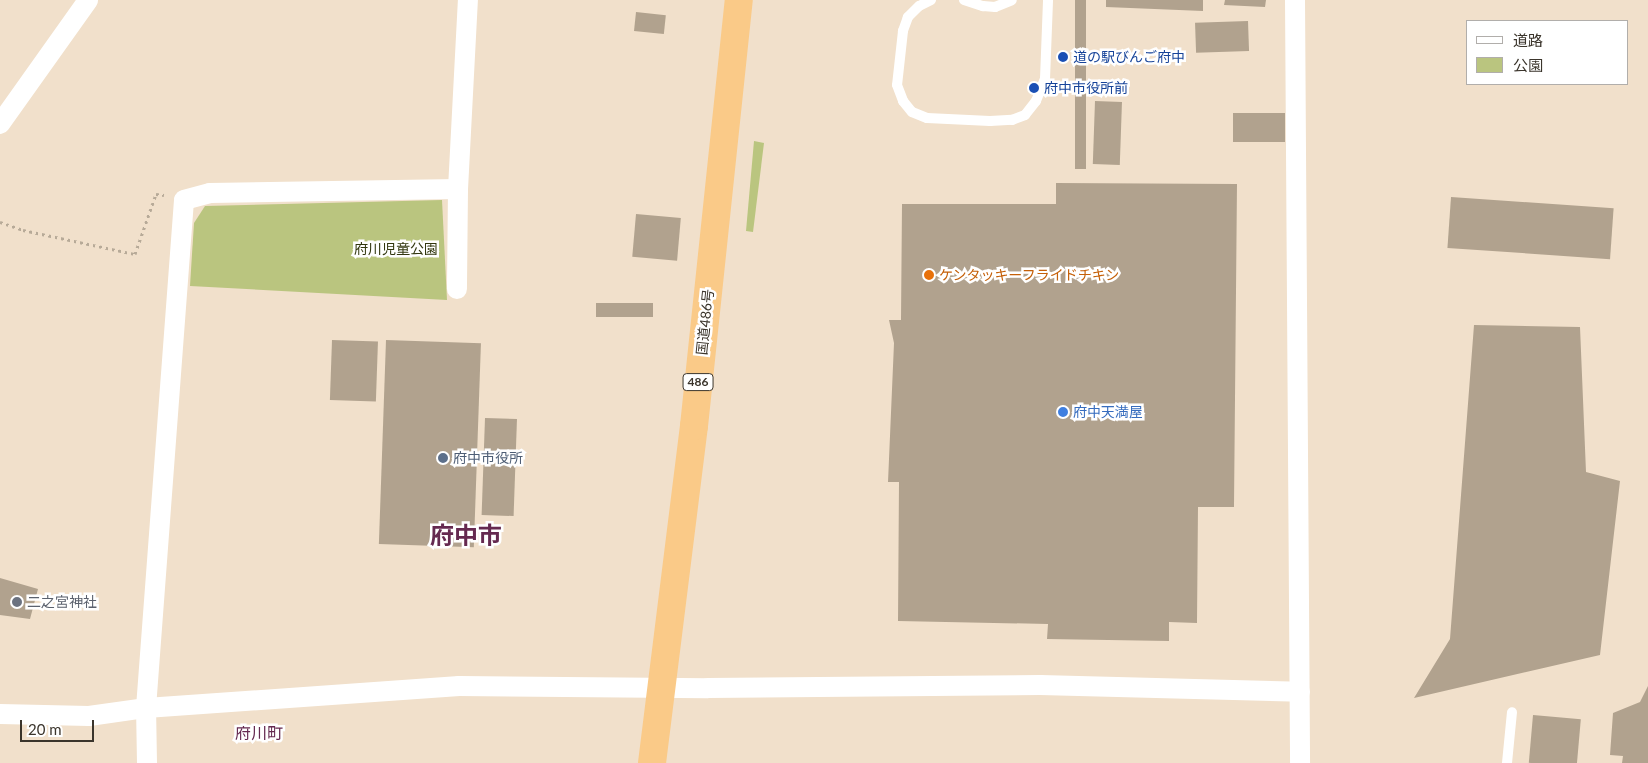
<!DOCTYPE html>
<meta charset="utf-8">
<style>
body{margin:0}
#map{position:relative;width:1648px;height:763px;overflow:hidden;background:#f1e0cb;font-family:Lato,"Noto Sans JP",sans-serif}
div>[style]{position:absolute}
.green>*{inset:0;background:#bac57f}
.building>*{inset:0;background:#b1a28e;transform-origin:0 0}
.path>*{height:3px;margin-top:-1.5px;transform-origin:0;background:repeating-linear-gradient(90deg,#b7aa98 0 2.5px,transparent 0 6.5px)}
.service>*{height:10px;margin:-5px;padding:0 5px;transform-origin:5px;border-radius:5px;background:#fff}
.minor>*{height:20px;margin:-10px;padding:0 10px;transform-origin:10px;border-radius:10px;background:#fff}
.trunk>*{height:28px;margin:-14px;padding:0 14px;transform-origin:14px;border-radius:14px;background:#faca88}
.dots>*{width:14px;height:14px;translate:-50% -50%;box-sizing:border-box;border:2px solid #fff;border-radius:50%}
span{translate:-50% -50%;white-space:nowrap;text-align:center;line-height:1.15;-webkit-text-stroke:5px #fff;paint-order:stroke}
.shield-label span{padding:1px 4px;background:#fff;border:1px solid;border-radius:4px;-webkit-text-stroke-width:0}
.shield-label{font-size:12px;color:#3b352c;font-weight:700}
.transit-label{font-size:14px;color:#164399}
.left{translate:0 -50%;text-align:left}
.park-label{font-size:14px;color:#32370f}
.food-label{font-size:14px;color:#c56008}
.street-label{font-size:14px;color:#3b352c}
.shop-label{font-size:14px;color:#366cbe}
.service-label{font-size:14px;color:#4e5e75}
.worship-label{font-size:14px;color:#5b616d}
.quarter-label{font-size:16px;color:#652950}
.town-label{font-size:24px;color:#652950;font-weight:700}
.legend{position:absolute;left:1466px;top:20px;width:162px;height:65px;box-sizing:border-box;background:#fff;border:1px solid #b1aeab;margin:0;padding:6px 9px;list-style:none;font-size:15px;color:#3b352c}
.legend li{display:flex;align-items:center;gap:10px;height:25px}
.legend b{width:25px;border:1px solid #b1aeab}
.scale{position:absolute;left:20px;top:720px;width:74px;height:22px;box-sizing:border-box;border:2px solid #3b352c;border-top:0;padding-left:6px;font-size:15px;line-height:18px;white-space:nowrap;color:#3b352c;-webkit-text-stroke:4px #fff;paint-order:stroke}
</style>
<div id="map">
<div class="green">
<i style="clip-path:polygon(754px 141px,764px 143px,753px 232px,746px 231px)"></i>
<i style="clip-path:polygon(442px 200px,447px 300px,190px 286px,194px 223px,205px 206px)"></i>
</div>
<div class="building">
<i style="left:1075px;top:0;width:11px;height:169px"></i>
<i style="clip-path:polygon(1106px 0,1203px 0,1203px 11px,1106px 7px)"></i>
<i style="clip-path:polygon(1225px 0,1266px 0,1265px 7px,1224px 5px)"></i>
<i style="left:636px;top:12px;width:30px;height:19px;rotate:6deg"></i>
<i style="left:1248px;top:21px;width:30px;height:53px;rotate:88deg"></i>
<i style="left:1095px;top:101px;width:27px;height:63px;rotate:2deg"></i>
<i style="left:1233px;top:113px;width:52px;height:29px"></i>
<i style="clip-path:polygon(1056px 183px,1237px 184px,1234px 507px,1198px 507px,1197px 623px,1169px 622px,1169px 641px,1047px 639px,1048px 624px,898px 621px,899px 482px,888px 482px,894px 343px,889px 320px,901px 320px,902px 204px,1056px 204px)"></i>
<i style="left:1451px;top:197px;width:163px;height:51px;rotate:4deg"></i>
<i style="left:636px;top:214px;width:45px;height:43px;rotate:5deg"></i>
<i style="left:653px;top:303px;width:14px;height:57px;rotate:90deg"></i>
<i style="clip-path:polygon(1474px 325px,1580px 327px,1586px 472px,1620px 481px,1600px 655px,1414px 698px,1450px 639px)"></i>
<i style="left:332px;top:340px;width:46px;height:60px;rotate:2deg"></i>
<i style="left:386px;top:340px;width:95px;height:204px;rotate:2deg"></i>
<i style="left:485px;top:418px;width:32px;height:97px;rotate:2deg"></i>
<i style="clip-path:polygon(0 578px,38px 589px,30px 619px,0 615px)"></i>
<i style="clip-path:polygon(1648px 686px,1648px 763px,1622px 763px,1623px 756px,1610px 755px,1613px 713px,1640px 702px)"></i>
<i style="left:1533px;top:715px;width:48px;height:48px;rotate:5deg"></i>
</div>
<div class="path">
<i style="left:0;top:222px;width:24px;rotate:19deg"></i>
<i style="left:23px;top:230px;width:115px;rotate:12.1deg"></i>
<i style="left:135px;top:254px;width:64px;rotate:-70.7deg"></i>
<i style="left:156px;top:194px;width:8px;rotate:7deg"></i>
</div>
<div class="service">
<i style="left:931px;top:0;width:13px;rotate:153deg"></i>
<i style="left:919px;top:6px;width:16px;rotate:135deg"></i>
<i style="left:908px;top:17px;width:15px;rotate:110deg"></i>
<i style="left:903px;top:31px;width:54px;rotate:96.3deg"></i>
<i style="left:897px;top:85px;width:17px;rotate:69deg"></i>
<i style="left:903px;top:101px;width:14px;rotate:51deg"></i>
<i style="left:912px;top:112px;width:16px;rotate:22deg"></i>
<i style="left:927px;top:118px;width:63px;rotate:2.7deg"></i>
<i style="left:990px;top:121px;width:22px;rotate:-3deg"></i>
<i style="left:1012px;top:120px;width:14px;rotate:-21deg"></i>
<i style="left:1025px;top:115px;width:18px;rotate:-52deg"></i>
<i style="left:1036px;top:101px;width:24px;rotate:-68deg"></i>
<i style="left:1045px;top:79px;width:79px;rotate:-87.8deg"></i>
<i style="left:964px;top:0;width:20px;rotate:18deg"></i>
<i style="left:983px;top:6px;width:12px;rotate:5deg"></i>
<i style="left:995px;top:7px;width:18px;rotate:-22deg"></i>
<i style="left:1507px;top:763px;width:51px;rotate:-84.4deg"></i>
</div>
<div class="minor">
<i style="left:1295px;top:0;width:763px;rotate:89.62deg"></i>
<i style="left:0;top:124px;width:152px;rotate:-54.6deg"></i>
<i style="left:458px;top:189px;width:189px;rotate:-87deg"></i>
<i style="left:0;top:714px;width:89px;rotate:1.3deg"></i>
<i style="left:89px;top:716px;width:58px;rotate:-8deg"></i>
<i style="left:146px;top:708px;width:314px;rotate:-4deg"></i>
<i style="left:459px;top:686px;width:249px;rotate:0.5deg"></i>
<i style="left:708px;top:688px;width:332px;rotate:-0.5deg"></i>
<i style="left:1040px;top:685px;width:260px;rotate:1.5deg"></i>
<i style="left:147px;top:763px;width:55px;rotate:-91deg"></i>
<i style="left:146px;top:708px;width:509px;rotate:-85.72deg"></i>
<i style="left:184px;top:200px;width:27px;rotate:-15deg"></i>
<i style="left:210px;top:193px;width:248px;rotate:-0.9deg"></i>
<i style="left:458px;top:189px;width:100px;rotate:90.6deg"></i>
</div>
<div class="trunk">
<i style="left:652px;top:763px;width:340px;rotate:-82.9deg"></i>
<i style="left:694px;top:426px;width:428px;rotate:-84deg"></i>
</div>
<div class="dots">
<i style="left:1063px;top:57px;background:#1a4fb4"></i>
<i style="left:1034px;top:88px;background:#1a4fb4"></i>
<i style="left:929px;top:275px;background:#e8710a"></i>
<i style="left:1063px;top:412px;background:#3f7fe0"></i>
<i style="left:443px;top:458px;background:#5c6f8a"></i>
<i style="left:17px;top:602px;background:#6b7280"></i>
</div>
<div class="shield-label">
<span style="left:698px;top:382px">486</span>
</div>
<div class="transit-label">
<span class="left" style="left:1073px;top:57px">道の駅びんご府中</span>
<span class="left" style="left:1044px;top:88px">府中市役所前</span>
</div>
<div class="park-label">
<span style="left:396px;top:249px">府川児童公園</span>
</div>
<div class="food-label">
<span class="left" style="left:939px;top:275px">ケンタッキーフライドチキン</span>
</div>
<div class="street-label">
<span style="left:705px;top:322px;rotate:-84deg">国道486号</span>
</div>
<div class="shop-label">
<span class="left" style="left:1073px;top:412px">府中天満屋</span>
</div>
<div class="service-label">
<span class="left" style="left:453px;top:458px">府中市役所</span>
</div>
<div class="worship-label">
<span class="left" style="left:27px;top:602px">二之宮神社</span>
</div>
<div class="quarter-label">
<span style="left:259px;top:733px">府川町</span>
</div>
<div class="town-label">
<span style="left:466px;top:535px">府中市</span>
</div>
<ul class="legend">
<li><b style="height:6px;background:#fff"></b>道路</li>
<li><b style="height:14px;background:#bac57f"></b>公園</li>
</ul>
<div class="scale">20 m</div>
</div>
